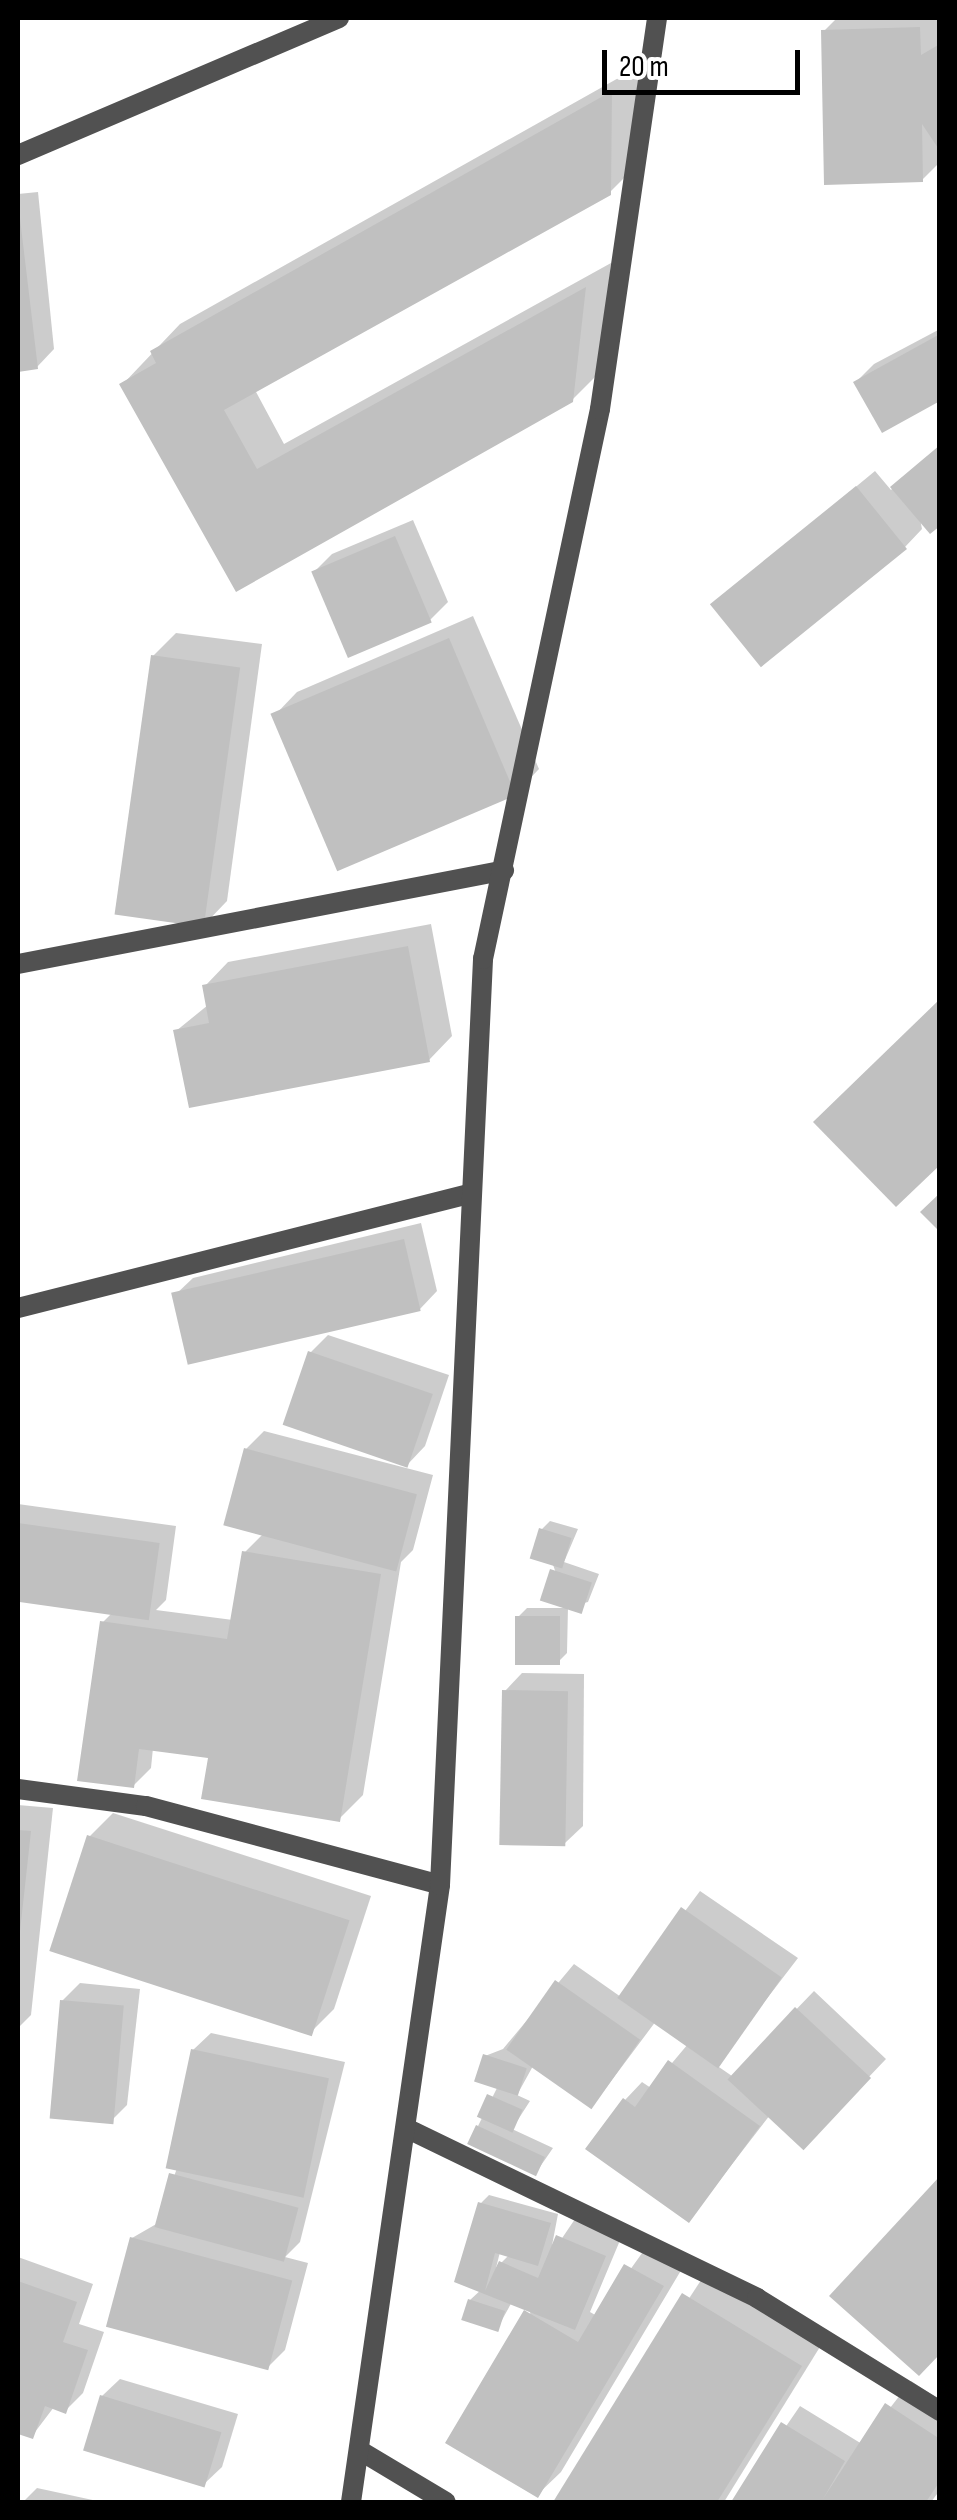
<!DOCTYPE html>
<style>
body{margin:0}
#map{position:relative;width:957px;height:2520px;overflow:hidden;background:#fff;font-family:"Sofia Sans Condensed",sans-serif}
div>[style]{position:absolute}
.shadow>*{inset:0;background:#0003}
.building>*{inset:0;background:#c0c0c0;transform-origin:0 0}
.minor>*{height:20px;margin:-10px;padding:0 10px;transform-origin:10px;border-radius:10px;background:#515151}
span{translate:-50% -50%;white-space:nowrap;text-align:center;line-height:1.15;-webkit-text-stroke:8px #fff;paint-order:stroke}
.frame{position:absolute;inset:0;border:20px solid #000;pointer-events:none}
.scale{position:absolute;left:602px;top:50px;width:198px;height:45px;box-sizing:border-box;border:5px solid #000;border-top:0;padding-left:12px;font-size:30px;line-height:35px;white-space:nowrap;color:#000;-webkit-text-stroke:8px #fff;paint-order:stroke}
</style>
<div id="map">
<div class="shadow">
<i style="clip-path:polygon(837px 18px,937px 18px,940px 162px,922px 180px,824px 31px)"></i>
<i style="clip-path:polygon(638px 67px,637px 165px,609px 193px,255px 390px,284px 444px,611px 263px,600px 372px,572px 400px,237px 589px,122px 385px,180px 324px)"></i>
<i style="clip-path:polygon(38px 192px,54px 349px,37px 367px,18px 369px,18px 194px)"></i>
<i style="clip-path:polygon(940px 329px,940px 399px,856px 382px,874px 364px)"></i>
<i style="clip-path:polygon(911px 470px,922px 529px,905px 547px,714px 604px,875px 471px,891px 490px)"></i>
<i style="clip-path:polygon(413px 520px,448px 602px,430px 620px,314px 572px,332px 554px)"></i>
<i style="clip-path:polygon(473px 616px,539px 769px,516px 793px,274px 716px,297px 692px)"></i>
<i style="clip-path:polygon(176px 633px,262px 644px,227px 901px,204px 925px,153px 656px)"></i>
<i style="clip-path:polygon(431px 924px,452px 1036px,429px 1060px,176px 1031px,208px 1005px,205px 986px,228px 962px)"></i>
<i style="clip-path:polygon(421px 1223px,437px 1291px,420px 1309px,175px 1295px,193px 1278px)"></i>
<i style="clip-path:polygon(328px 1335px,449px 1375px,425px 1446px,408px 1464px,310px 1353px)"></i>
<i style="clip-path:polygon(264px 1431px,433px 1475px,413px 1550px,401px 1562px,363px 1795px,339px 1819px,211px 1756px,153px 1748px,151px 1768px,133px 1786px,102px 1623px,112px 1613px,18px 1599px,18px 1504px,176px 1526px,166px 1600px,156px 1610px,233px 1620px,244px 1553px,264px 1533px,246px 1449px)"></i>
<i style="clip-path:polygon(550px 1521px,578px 1529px,564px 1562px,599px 1574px,588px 1602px,568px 1607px,567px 1653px,558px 1662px,518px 1617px,527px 1608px,568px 1608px,541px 1530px)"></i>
<i style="clip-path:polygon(522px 1673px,584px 1674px,583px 1826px,565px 1843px,505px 1691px)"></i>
<i style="clip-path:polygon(18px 1805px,53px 1808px,31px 2015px,18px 2028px)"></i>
<i style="clip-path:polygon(113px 1813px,371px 1896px,334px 2009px,310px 2033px,89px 1837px)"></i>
<i style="clip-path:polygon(700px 1891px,798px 1958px,716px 2065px,732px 2076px,814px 1991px,886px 2059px,803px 2146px,770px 2115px,689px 2220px,589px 2148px,625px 2100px,642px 2082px,651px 2088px,688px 2044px,656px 2021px,591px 2108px,533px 2066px,517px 2095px,530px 2101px,512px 2129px,553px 2148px,535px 2174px,478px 2126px,498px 2086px,485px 2056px,503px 2049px,574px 1964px,621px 1997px)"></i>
<i style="clip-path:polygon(80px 1983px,140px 1989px,127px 2105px,109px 2123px,62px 2001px)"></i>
<i style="clip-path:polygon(211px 2033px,345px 2062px,300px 2242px,285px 2257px,308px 2263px,285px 2350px,267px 2368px,132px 2238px,158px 2223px,177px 2168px,193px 2050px)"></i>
<i style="clip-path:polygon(evenodd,489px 2195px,558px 2214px,550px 2256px,575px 2219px,621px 2238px,590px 2312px,597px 2316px,650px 2242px,686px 2262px,561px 2472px,537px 2495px,530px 2308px,513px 2300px,497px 2329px,470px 2300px,483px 2288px,480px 2204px,489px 2195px,500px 2252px,509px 2255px,496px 2268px,500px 2252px)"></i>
<i style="clip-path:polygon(18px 2257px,93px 2284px,79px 2324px,104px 2332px,83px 2393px,65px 2411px,54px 2407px,32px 2436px,18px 2431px)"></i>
<i style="clip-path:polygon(707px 2271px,823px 2342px,724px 2502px,556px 2502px)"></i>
<i style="clip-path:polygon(120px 2379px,238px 2414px,222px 2467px,204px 2484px,102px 2396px)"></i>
<i style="clip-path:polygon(911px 2381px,940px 2400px,940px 2490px,931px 2502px,734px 2502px,800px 2406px,862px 2444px)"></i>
<i style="clip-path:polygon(37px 2488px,102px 2502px,23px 2502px)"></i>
</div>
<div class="building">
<i style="clip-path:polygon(920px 27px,921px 55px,940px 44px,940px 151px,922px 124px,923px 182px,824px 185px,821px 30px)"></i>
<i style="clip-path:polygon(612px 91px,611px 195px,224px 410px,257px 469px,586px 287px,573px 402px,236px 592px,119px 384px,156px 363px,150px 351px)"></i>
<i style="clip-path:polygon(18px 202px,38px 369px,18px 372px)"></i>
<i style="clip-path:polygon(940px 334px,940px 401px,882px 433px,853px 382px)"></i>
<i style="clip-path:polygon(940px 445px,940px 526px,930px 534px,890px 487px)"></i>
<i style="left:856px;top:486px;width:81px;height:188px;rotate:51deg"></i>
<i style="left:395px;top:536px;width:94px;height:91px;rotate:67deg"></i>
<i style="left:449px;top:638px;width:171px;height:194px;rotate:67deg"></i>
<i style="left:151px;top:655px;width:90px;height:262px;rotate:8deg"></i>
<i style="clip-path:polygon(408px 946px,430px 1062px,189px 1108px,173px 1030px,209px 1023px,202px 985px)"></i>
<i style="clip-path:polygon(940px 999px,940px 1165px,896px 1207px,813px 1122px)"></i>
<i style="clip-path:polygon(940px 1193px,940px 1232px,920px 1212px)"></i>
<i style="left:404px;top:1239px;width:74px;height:239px;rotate:77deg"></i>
<i style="left:308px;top:1351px;width:132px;height:78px;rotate:19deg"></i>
<i style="left:244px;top:1448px;width:179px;height:80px;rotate:15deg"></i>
<i style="left:18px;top:1523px;width:143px;height:78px;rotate:8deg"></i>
<i style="left:539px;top:1528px;width:34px;height:32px;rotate:17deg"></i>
<i style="clip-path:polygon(242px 1551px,381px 1574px,340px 1822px,201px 1799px,208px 1758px,139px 1749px,134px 1788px,77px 1781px,100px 1621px,227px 1639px)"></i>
<i style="left:550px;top:1569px;width:44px;height:33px;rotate:18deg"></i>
<i style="left:515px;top:1616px;width:45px;height:49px"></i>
<i style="left:502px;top:1690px;width:66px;height:155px;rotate:1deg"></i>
<i style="clip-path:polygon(18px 1830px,31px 1831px,20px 1931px,18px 1931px)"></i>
<i style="left:87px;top:1835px;width:276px;height:122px;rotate:18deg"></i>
<i style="left:681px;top:1907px;width:123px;height:111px;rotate:35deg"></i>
<i style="left:555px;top:1980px;width:104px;height:85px;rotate:35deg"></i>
<i style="left:60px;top:2000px;width:64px;height:119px;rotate:5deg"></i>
<i style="left:795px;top:2007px;width:104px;height:99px;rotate:43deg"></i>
<i style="left:191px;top:2049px;width:141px;height:122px;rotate:12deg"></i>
<i style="left:483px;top:2054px;width:46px;height:29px;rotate:18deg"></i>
<i style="clip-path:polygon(668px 2060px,760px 2126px,689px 2223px,585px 2149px,623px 2098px,635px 2107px)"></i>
<i style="left:487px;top:2094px;width:39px;height:25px;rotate:24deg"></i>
<i style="left:476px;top:2125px;width:76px;height:21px;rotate:25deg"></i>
<i style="left:169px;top:2173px;width:134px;height:56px;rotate:15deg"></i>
<i style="clip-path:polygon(940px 2176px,940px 2354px,919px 2376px,829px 2296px)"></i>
<i style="clip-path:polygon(478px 2202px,551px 2223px,538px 2266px,495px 2253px,485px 2291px,499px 2261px,538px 2278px,556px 2235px,606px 2256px,575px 2330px,454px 2282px)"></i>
<i style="left:130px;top:2237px;width:168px;height:93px;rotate:15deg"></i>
<i style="clip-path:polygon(624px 2264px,664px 2286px,538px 2498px,445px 2443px,524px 2310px,578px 2342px)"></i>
<i style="clip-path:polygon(18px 2281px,77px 2302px,63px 2342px,88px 2350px,66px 2414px,45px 2406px,33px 2439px,18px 2434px)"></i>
<i style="clip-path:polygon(682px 2293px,802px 2366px,717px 2502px,553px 2502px)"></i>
<i style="left:468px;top:2299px;width:39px;height:22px;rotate:18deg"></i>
<i style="left:100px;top:2395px;width:127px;height:58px;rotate:17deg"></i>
<i style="clip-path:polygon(885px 2403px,940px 2439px,940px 2481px,926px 2502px,731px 2502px,781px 2422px,845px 2461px,823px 2499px)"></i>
</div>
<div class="minor">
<i style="left:18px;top:155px;width:349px;rotate:-23.1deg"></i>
<i style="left:18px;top:964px;width:495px;rotate:-10.9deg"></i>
<i style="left:18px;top:1308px;width:466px;rotate:-14.2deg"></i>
<i style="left:18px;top:1789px;width:129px;rotate:7.6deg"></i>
<i style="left:146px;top:1806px;width:304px;rotate:15deg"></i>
<i style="left:406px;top:2128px;width:390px;rotate:25.8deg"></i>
<i style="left:757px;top:2298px;width:215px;rotate:31.7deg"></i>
<i style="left:359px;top:2450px;width:101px;rotate:30.9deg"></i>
<i style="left:351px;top:2502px;width:623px;rotate:-81.79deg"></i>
<i style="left:440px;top:1885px;width:927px;rotate:-87.34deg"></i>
<i style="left:483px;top:959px;width:562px;rotate:-77.99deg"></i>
<i style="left:600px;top:409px;width:395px;rotate:-81.7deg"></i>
</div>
<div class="frame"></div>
<div class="scale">20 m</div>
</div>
